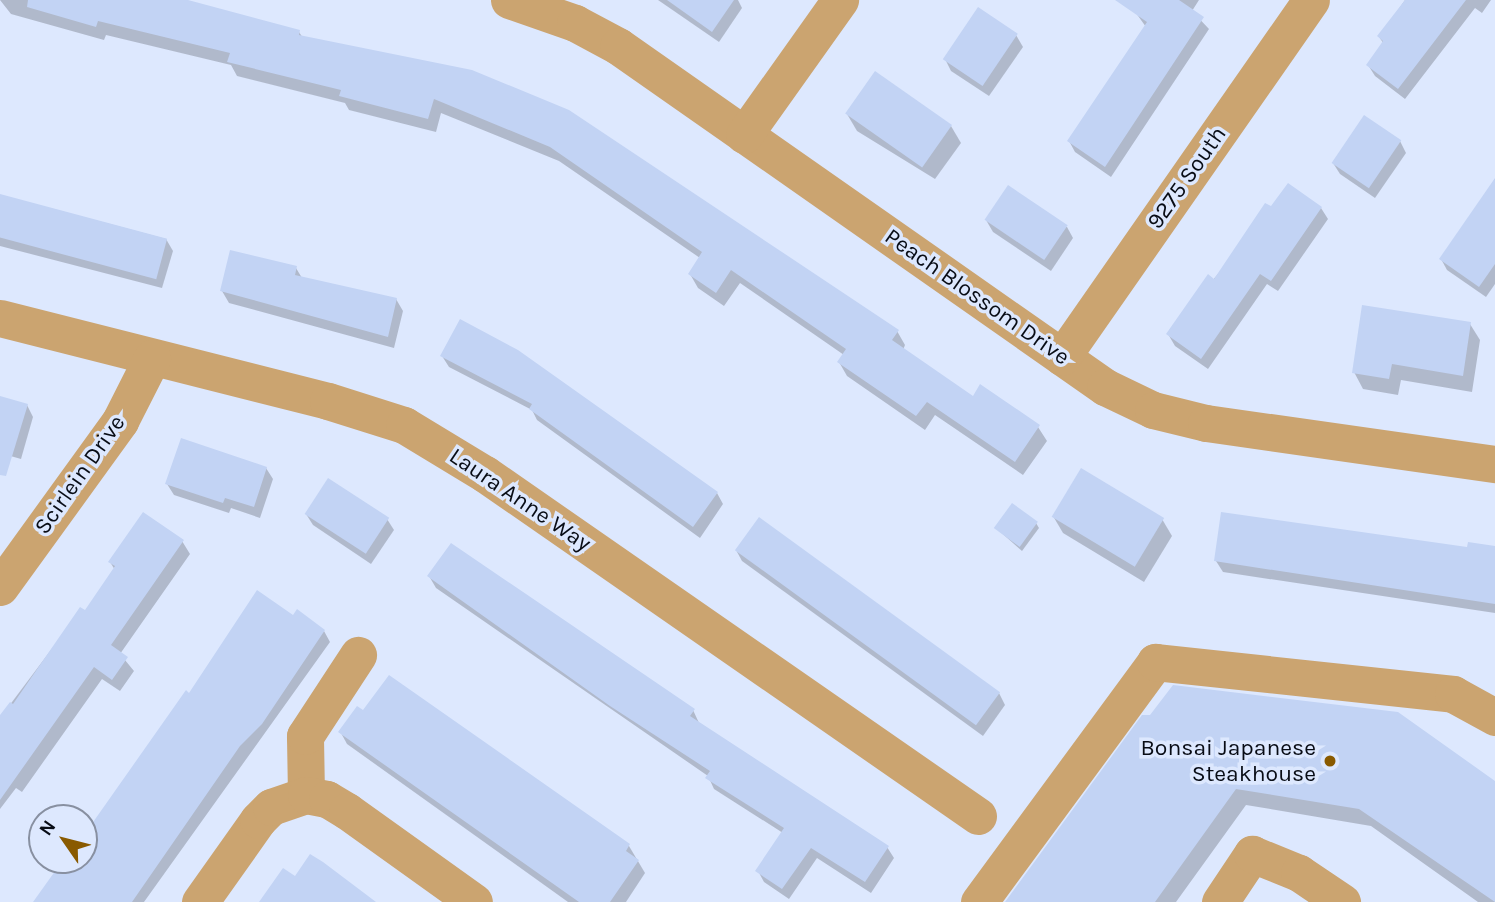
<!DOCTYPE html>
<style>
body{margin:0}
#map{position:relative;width:1495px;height:902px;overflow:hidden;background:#dde8fe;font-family:Karla,sans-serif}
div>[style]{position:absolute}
.shadow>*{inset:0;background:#0003}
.building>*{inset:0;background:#c2d3f4;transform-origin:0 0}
.minor>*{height:37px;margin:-18.5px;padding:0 18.5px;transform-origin:18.5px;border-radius:18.5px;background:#cba470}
.dots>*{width:19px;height:19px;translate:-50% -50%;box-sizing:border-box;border:4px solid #dde8fe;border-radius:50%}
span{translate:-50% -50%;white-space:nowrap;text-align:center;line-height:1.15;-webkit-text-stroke:7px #dde8fe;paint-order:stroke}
.street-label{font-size:23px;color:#080c15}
.poi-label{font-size:23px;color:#080c15}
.right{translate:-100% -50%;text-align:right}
.north{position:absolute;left:28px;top:804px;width:70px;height:70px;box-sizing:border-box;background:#dde8fe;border:2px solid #8890a1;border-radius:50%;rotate:305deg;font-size:19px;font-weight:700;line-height:28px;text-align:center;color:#080c15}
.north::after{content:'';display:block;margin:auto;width:24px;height:32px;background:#895a00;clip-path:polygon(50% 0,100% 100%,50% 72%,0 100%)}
</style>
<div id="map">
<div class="shadow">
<i style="clip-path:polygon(0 0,177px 0,299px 32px,303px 38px,472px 72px,897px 331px,905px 345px,903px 350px,973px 398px,1038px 427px,1047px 441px,1023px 475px,935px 415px,925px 430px,847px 376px,839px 362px,844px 355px,740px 283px,724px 306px,698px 288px,690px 274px,700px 258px,559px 161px,441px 113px,436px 132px,349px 110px,345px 103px,237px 76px,231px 65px,106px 35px,104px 40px,11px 14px)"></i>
<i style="clip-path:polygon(658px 0,738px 0,742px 8px,719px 42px)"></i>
<i style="clip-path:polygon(1145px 0,1199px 0,1192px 11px,1209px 29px,1111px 177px,1075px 152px,1069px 141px,1146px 27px,1136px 13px)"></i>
<i style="clip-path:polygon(1405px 0,1491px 0,1482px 13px,1475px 8px,1405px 99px,1375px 76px,1368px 65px,1384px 44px,1379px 37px)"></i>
<i style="clip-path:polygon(1016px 35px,1023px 47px,989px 96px,951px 71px,945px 59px)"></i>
<i style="clip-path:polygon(847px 114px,951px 126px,961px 143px,935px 179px,857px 131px)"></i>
<i style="clip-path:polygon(1400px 141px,1406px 153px,1375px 198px,1340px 174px,1333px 163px)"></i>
<i style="clip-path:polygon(1495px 179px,1495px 284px,1486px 297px,1447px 270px,1441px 259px)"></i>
<i style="clip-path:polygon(0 195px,166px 239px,173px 251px,162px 288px,0 246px)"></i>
<i style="clip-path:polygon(1321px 208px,1328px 219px,1278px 291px,1267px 284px,1208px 369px,1175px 346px,1168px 334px,1272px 209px)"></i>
<i style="clip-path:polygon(986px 220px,1067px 227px,1073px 238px,1051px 271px,993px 232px)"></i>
<i style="clip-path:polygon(296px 268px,302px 278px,396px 299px,403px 311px,394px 348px,229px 303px,222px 291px)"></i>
<i style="clip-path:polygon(1470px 324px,1480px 340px,1472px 392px,1401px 380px,1398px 395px,1363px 389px,1354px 372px)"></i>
<i style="clip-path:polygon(442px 356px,717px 493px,723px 504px,700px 538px,537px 420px,532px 410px,449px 367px)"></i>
<i style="clip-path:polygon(0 397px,27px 405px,33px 417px,21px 459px,0 453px)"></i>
<i style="clip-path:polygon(266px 468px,273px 479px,260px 518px,231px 508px,229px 513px,174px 495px,167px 484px)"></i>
<i style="clip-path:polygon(306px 514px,387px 519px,394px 530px,371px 564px,313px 525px)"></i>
<i style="clip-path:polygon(1053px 516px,1162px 519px,1172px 536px,1144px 582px,1063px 533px)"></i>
<i style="clip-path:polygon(1036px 523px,1039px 528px,1022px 551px,996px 528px)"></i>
<i style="clip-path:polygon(182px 541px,190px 554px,120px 654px,134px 671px,120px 691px,102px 679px,22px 792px,16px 788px,0 809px,0 718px,81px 610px,85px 613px,115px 570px,110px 562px)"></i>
<i style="clip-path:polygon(1495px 548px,1495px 613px,1223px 572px,1216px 561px)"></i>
<i style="clip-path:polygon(736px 550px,999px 693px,1005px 705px,983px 736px,742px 561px)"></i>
<i style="clip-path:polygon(429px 576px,693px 710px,699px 723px,887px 847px,894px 858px,871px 893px,817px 858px,789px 899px,764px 882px,758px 871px,783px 833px,714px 789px,708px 776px,436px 588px)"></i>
<i style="clip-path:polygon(293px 617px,324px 631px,330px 642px,144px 902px,37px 902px,67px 860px,84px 860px,84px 836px,189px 695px)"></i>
<i style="clip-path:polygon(1143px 716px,1495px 784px,1495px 902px,1478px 902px,1371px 826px,1246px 805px,1176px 902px,1008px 902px)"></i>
<i style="clip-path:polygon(341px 733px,629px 846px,645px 873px,626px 902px,568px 902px,347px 744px)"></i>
</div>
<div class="building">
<i style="clip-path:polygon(28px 0,188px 0,300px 30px,299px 35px,472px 70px,569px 110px,899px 330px,892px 340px,973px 396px,980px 384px,1040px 425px,1015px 462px,927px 402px,916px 416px,837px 362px,846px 349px,731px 270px,716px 293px,688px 274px,702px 252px,550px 147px,434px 99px,428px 119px,339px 96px,341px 90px,227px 62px,230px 53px,98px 21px,96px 27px,27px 7px)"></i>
<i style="clip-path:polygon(667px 0,734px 0,712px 32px)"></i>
<i style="clip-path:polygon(1115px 0,1179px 0,1204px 17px,1105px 167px,1067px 141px,1147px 22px)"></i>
<i style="clip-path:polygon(1405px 0,1466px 0,1398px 89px,1366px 65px,1383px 41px,1377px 36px)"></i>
<i style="left:978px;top:7px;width:48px;height:63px;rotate:34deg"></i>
<i style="left:875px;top:71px;width:94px;height:52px;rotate:35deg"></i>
<i style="left:1364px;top:115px;width:45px;height:58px;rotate:34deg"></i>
<i style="clip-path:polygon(1495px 178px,1495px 264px,1479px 287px,1439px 259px)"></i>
<i style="clip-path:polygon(1288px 183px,1322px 207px,1271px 281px,1260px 274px,1201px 359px,1166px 334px,1208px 274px,1214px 279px,1265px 203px,1271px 206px)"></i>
<i style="left:1008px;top:185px;width:72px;height:42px;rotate:34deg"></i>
<i style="left:0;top:194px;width:173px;height:42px;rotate:15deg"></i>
<i style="clip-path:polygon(230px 250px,297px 266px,295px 275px,397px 298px,388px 337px,220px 291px)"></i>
<i style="clip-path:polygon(1362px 305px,1471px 322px,1463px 376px,1392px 364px,1389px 379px,1352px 373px)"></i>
<i style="clip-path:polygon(460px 319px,518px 350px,718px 492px,693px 527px,529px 409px,532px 404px,440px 356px)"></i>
<i style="clip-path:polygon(0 396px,28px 404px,6px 476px,0 475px)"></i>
<i style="clip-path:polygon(181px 438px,267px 467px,254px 507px,225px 498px,223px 503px,165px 484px)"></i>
<i style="left:1081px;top:468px;width:97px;height:57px;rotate:31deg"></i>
<i style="left:328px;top:478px;width:73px;height:43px;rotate:33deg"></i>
<i style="left:1012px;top:503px;width:32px;height:31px;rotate:36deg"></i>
<i style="clip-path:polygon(143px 512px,184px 540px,111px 645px,128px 657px,112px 680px,94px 667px,0 800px,0 715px,10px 702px,13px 704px,80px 607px,85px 610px,115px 566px,108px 562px)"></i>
<i style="clip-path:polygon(1221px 512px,1467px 547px,1468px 542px,1495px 546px,1495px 604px,1214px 561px)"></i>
<i style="left:759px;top:517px;width:298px;height:41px;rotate:36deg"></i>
<i style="clip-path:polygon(451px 543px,695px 709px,690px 716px,889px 846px,865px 882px,811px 848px,782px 889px,755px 871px,784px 828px,705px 778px,710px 771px,610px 706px,427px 576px)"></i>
<i style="clip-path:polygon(257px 590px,293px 615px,297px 609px,325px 630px,262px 724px,240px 746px,132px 902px,33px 902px,63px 860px,84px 860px,84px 835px,186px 690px,189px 693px)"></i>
<i style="clip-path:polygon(389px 675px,630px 844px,626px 851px,639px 860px,610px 902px,579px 902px,338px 732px,357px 706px,363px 710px)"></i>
<i style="clip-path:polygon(1173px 685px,1398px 712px,1495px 781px,1495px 902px,1359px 809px,1236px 789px,1155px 902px,1005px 902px,1142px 715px,1150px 715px)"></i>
<i style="clip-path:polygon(310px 854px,323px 862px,376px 902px,259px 902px,283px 868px,295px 876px)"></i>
</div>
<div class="minor">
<i style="left:509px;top:0;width:70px;rotate:19.2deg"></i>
<i style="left:575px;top:23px;width:49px;rotate:28.1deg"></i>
<i style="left:618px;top:46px;width:595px;rotate:35deg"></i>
<i style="left:1105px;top:387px;width:53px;rotate:25.6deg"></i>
<i style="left:1153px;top:410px;width:55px;rotate:13.8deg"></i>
<i style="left:1206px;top:423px;width:292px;rotate:8.1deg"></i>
<i style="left:744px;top:135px;width:166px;rotate:-54.6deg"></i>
<i style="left:0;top:318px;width:338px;rotate:14.2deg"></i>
<i style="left:328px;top:401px;width:80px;rotate:17.5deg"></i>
<i style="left:404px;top:425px;width:95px;rotate:31.2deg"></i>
<i style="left:485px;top:474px;width:600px;rotate:34.75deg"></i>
<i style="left:1062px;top:357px;width:435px;rotate:-55.1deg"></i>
<i style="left:0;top:587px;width:205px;rotate:-54.1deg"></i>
<i style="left:120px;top:421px;width:71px;rotate:-63.1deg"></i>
<i style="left:306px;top:795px;width:59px;rotate:-91deg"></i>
<i style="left:305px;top:736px;width:97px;rotate:-56.8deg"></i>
<i style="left:200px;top:902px;width:100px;rotate:-54.7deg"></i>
<i style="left:258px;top:820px;width:18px;rotate:-45deg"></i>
<i style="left:271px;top:807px;width:37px;rotate:-19deg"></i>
<i style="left:306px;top:795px;width:21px;rotate:11deg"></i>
<i style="left:327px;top:799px;width:23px;rotate:31deg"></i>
<i style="left:347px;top:811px;width:156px;rotate:35.6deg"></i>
<i style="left:979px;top:902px;width:298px;rotate:-53.7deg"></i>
<i style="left:1155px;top:662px;width:300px;rotate:6.1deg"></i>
<i style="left:1453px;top:694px;width:48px;rotate:28.7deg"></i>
<i style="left:1220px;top:902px;width:58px;rotate:-56.3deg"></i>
<i style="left:1252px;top:854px;width:51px;rotate:22deg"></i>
<i style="left:1299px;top:873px;width:52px;rotate:34deg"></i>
</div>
<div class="dots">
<i style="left:1330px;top:761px;background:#895a00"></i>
</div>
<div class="street-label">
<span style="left:1187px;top:178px;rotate:-55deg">9275 South</span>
<span style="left:977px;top:297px;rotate:35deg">Peach Blossom Drive</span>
<span style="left:80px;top:475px;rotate:-55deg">Scirlein Drive</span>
<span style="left:520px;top:500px;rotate:34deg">Laura Anne Way</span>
</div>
<div class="poi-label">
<span class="right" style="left:1316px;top:761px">Bonsai Japanese<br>Steakhouse</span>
</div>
<div class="north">N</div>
</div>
